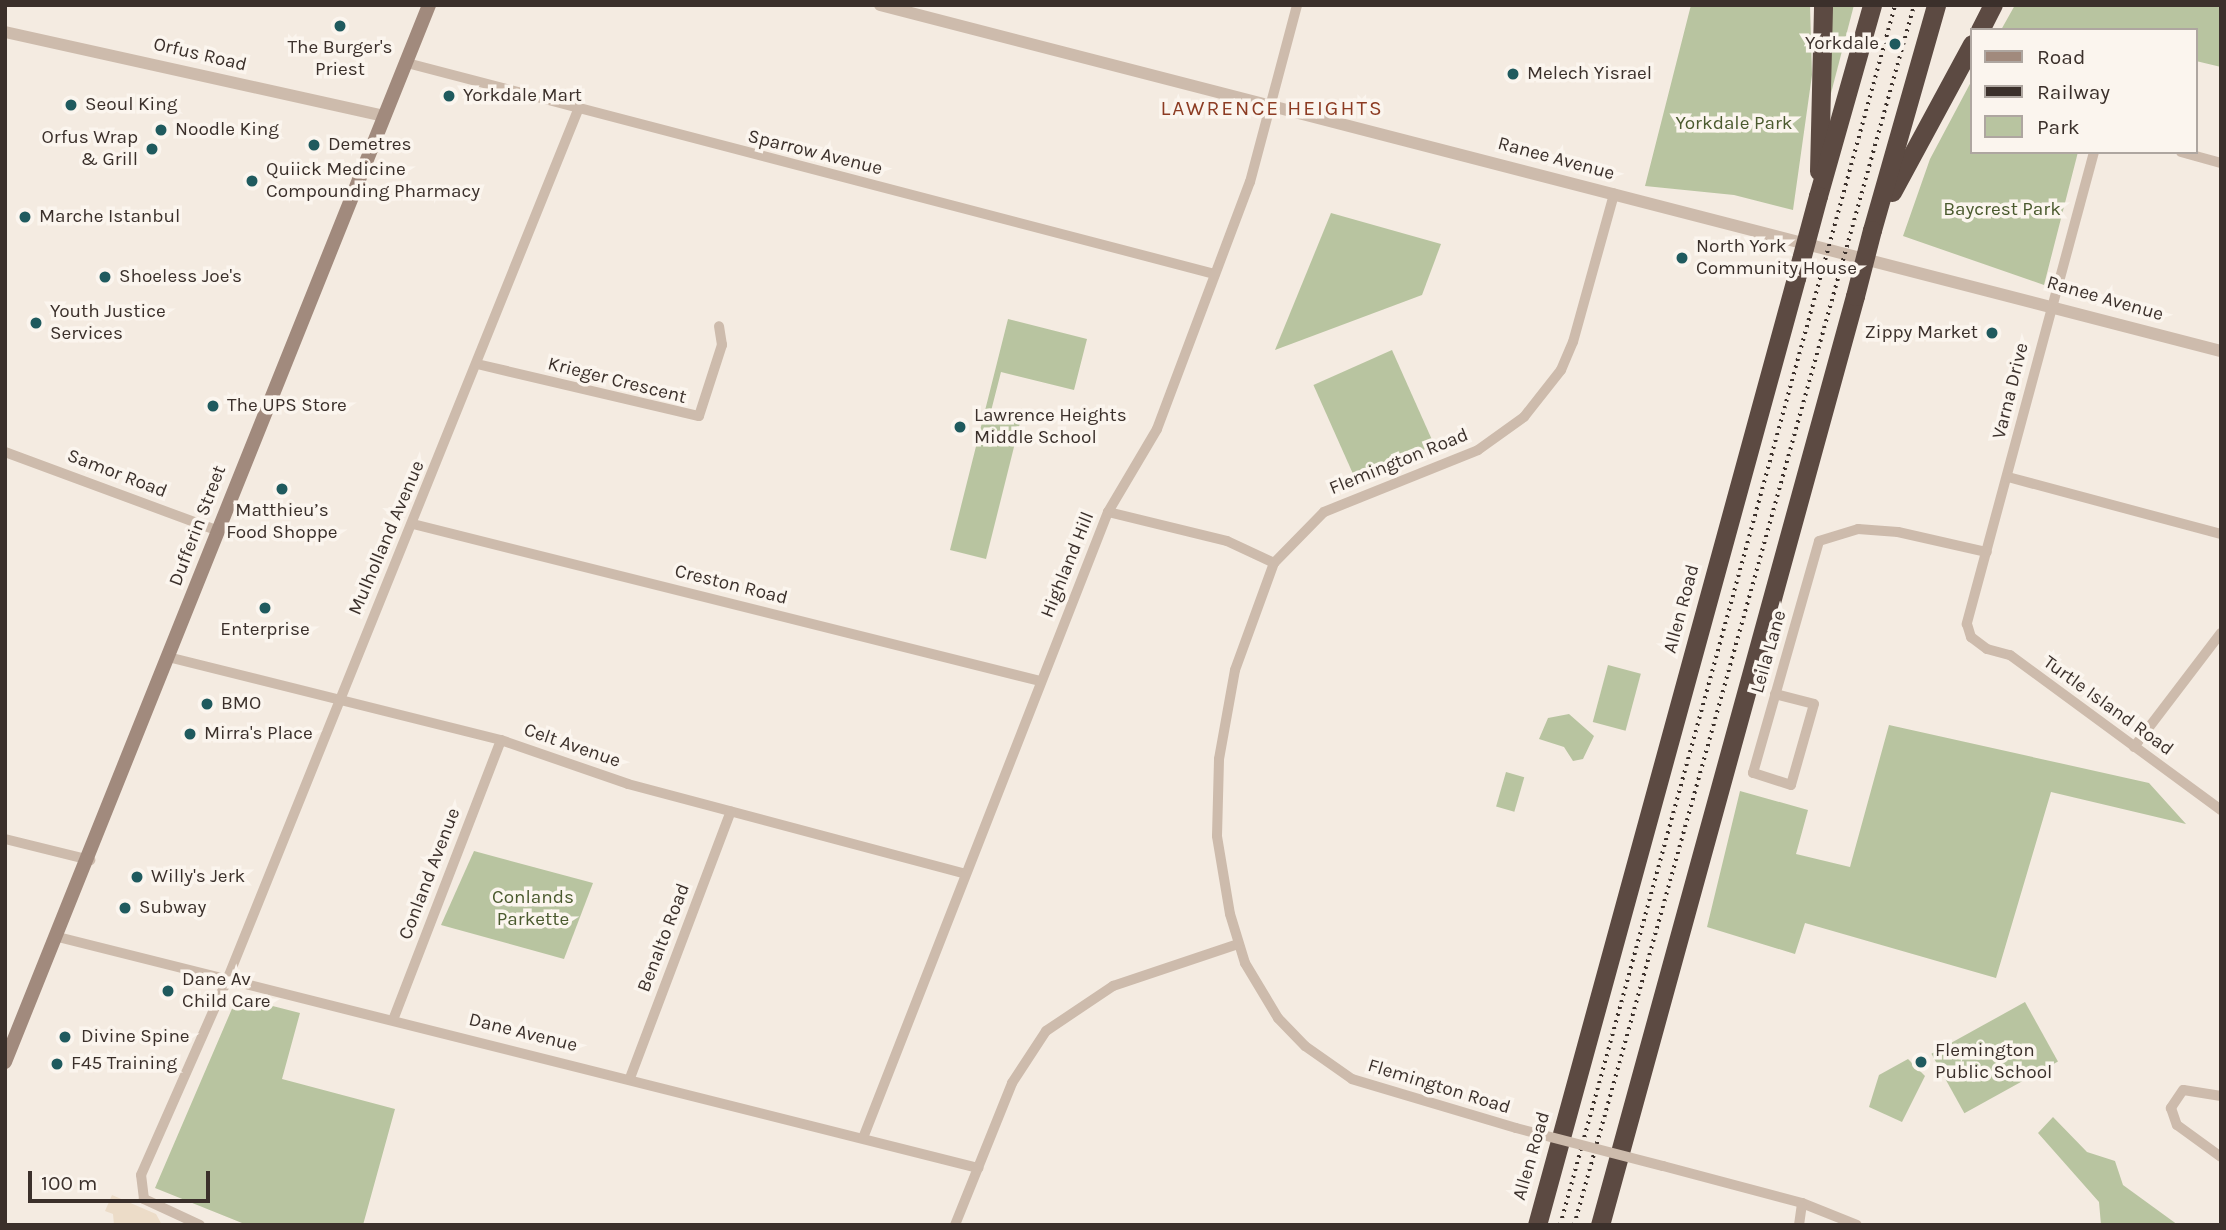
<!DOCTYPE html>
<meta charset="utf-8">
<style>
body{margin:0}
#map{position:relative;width:2226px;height:1230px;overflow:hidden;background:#f4ebe1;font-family:Karla,sans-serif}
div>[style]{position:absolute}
.green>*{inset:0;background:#b8c4a0;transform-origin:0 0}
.plaza>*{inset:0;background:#ecdcc8}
.minor>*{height:10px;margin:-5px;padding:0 5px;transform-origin:5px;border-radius:5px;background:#cdbbac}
.tertiary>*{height:12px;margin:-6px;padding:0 6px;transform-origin:6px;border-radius:6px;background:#cdbbac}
.secondary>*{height:14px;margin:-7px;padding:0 7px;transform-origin:7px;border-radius:7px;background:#a18a7d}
.motorway>*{height:19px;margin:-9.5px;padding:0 9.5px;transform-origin:9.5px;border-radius:9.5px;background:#5c4a42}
.rail>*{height:3.5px;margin-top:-1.75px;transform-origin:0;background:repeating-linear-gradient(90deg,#3b302b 0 2px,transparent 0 7px)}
.minor-bridge>*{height:10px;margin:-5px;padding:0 5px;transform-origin:5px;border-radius:5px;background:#cdbbac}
.motorway-bridge>*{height:19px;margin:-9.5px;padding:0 9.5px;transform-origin:9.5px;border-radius:9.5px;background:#5c4a42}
.dots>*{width:19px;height:19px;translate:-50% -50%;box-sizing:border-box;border:4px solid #fbf5ee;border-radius:50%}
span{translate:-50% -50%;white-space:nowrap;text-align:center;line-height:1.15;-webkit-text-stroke:7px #fbf5ee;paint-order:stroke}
.poi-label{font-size:19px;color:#3b302b}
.right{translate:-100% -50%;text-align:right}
.left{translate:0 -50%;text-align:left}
.street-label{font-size:19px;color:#3b302b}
.park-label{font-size:19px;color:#4a5a2e}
.neighbourhood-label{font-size:21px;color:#8c3b22;letter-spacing:2px}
.frame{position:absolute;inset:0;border:7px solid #3b302b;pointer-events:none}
.legend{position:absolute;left:1970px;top:28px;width:228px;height:126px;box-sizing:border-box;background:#fbf5ee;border:2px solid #aea6a0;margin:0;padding:9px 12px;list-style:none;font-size:21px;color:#3b302b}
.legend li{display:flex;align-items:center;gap:14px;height:35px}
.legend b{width:35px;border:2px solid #aea6a0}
.scale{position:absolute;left:28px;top:1171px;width:182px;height:32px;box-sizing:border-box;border:4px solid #3b302b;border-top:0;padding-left:9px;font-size:21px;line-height:24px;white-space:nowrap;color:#3b302b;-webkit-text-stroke:5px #fbf5ee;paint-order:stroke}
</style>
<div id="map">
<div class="green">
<i style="clip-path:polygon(1691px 5px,1810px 5px,1812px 75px,1793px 210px,1734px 195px,1645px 186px)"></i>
<i style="clip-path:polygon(1828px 5px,1854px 5px,1830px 97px)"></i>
<i style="clip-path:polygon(2015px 5px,2221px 5px,2221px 67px,2196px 61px,2196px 30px,2001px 30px)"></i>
<i style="clip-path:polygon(1972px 80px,1972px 152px,2078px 152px,2044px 285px,1903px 236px,1930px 159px)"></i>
<i style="clip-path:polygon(1331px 213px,1441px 244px,1422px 295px,1275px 350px)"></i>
<i style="clip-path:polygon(1008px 319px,1087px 339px,1074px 390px,1001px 372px,990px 415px,1020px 423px,986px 559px,950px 550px)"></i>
<i style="left:1392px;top:350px;width:104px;height:86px;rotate:66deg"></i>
<i style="left:1608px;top:665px;width:34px;height:59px;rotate:15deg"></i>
<i style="clip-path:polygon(1569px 714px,1594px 736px,1583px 759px,1573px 761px,1564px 747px,1539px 739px,1548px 718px)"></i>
<i style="clip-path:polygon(1889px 725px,2149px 783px,2186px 824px,2051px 792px,1996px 978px,1805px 923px,1795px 954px,1707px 927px,1740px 791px,1808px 810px,1796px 854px,1850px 867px)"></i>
<i style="left:1506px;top:772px;width:19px;height:36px;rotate:16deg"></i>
<i style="clip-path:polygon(474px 851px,593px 883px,564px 959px,441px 925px)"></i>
<i style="clip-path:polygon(237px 997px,300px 1013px,282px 1079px,395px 1109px,363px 1225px,247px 1225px,155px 1188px)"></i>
<i style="left:2025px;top:1002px;width:68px;height:107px;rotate:61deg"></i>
<i style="clip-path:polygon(1908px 1059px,1925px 1076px,1902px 1122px,1869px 1107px,1879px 1075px)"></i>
<i style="clip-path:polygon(2053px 1117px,2087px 1152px,2115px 1161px,2123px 1185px,2178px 1225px,2101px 1225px,2099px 1202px,2038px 1133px)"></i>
</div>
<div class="plaza">
<i style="clip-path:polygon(112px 1195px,156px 1214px,162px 1225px,114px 1225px,113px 1214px,105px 1211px)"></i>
</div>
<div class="minor">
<i style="left:407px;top:63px;width:835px;rotate:14.64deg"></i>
<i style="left:2094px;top:152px;width:489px;rotate:105.1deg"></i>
<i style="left:1967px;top:624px;width:14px;rotate:73deg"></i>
<i style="left:1971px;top:637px;width:20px;rotate:37deg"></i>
<i style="left:1987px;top:649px;width:24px;rotate:15deg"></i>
<i style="left:2010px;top:655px;width:262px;rotate:36.3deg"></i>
<i style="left:2181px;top:152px;width:41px;rotate:15.4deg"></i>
<i style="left:477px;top:364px;width:228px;rotate:13.2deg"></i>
<i style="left:699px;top:416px;width:75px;rotate:-72.1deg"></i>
<i style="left:722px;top:345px;width:19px;rotate:-99deg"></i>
<i style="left:5px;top:452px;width:225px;rotate:20.3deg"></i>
<i style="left:2008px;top:477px;width:220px;rotate:15deg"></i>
<i style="left:1108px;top:512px;width:122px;rotate:13.7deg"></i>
<i style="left:1227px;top:541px;width:52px;rotate:25.1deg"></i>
<i style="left:413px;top:524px;width:646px;rotate:14.06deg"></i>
<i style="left:168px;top:657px;width:343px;rotate:14deg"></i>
<i style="left:501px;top:740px;width:134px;rotate:19.1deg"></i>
<i style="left:628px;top:784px;width:347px;rotate:14.9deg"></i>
<i style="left:1775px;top:694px;width:40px;rotate:14.4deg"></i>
<i style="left:1814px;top:704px;width:84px;rotate:105.9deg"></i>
<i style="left:1791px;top:785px;width:40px;rotate:-162deg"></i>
<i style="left:1753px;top:773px;width:241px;rotate:-74.1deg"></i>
<i style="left:1819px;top:541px;width:41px;rotate:-17.1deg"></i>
<i style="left:1858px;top:529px;width:40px;rotate:4.3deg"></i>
<i style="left:1898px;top:532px;width:91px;rotate:12.7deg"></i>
<i style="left:2134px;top:747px;width:143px;rotate:-52.7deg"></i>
<i style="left:5px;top:839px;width:88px;rotate:13.9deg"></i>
<i style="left:58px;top:937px;width:949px;rotate:14.09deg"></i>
<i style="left:393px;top:1020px;width:300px;rotate:-68.9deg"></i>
<i style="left:630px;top:1078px;width:285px;rotate:-69.3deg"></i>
<i style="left:2221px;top:1096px;width:38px;rotate:-171deg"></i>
<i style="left:2183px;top:1090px;width:22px;rotate:124deg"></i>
<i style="left:2171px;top:1108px;width:18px;rotate:71deg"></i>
<i style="left:2177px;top:1125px;width:54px;rotate:36deg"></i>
<i style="left:1516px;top:1128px;width:171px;rotate:-163.4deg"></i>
<i style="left:1352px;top:1079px;width:57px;rotate:-144.9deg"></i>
<i style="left:1305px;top:1046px;width:39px;rotate:-134deg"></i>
<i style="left:1278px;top:1018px;width:64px;rotate:-121deg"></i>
<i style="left:1245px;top:963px;width:51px;rotate:-107deg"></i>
<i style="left:1230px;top:914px;width:79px;rotate:-99.5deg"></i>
<i style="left:1217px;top:836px;width:77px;rotate:-88.5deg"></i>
<i style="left:1219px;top:759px;width:90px;rotate:-79.8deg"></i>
<i style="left:1235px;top:670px;width:114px;rotate:-70deg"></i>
<i style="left:1274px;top:563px;width:71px;rotate:-45.6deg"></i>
<i style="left:1324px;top:512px;width:166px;rotate:-21.9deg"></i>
<i style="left:1478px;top:450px;width:57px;rotate:-35.7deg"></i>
<i style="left:1524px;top:417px;width:60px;rotate:-51.8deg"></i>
<i style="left:1561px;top:370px;width:30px;rotate:-67deg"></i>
<i style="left:1573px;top:342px;width:154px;rotate:-74.5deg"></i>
<i style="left:863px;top:1138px;width:672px;rotate:-68.63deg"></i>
<i style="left:1108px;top:512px;width:96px;rotate:-59.4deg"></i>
<i style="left:1157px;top:429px;width:264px;rotate:-69.4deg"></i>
<i style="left:1250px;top:182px;width:183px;rotate:-75.1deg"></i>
<i style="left:1663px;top:1166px;width:144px;rotate:14.9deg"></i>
<i style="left:1802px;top:1203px;width:59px;rotate:21.8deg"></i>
<i style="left:200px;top:1225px;width:62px;rotate:-155.1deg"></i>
<i style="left:144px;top:1199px;width:24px;rotate:-97deg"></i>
<i style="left:141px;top:1175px;width:213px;rotate:-66.2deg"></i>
<i style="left:227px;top:980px;width:938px;rotate:-68.03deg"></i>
<i style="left:955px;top:1225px;width:153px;rotate:-68.1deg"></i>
<i style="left:1012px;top:1083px;width:62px;rotate:-56.8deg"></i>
<i style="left:1046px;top:1031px;width:81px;rotate:-33.9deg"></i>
<i style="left:1113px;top:986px;width:132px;rotate:-18.6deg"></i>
<i style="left:1799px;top:1225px;width:22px;rotate:-82deg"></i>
</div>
<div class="tertiary">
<i style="left:880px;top:5px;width:1385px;rotate:14.47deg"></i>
<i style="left:5px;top:32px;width:389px;rotate:12.5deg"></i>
</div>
<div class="secondary">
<i style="left:5px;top:1062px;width:1139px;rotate:-68.14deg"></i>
</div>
<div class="motorway">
<i style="left:1980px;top:30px;width:28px;rotate:-63deg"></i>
<i style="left:1819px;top:171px;width:166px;rotate:-88.6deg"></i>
<i style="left:1892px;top:192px;width:168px;rotate:-61.6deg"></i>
<i style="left:1818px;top:196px;width:198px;rotate:-74.2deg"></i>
<i style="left:1872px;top:230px;width:234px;rotate:-74.1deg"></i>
<i style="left:1537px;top:1225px;width:982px;rotate:-74.7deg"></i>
<i style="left:1600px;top:1225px;width:963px;rotate:-74.65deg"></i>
</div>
<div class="rail">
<i style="left:1560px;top:1225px;width:1265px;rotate:-74.65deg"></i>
<i style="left:1574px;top:1225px;width:1266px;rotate:-74.43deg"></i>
</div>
<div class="minor-bridge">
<i style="left:1516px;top:1128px;width:152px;rotate:14.5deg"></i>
</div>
<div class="motorway-bridge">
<i style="left:1796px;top:278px;width:85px;rotate:-75deg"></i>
<i style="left:1855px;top:296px;width:68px;rotate:-75.6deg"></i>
</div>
<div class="dots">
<i style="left:340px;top:26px;background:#1f5a5e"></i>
<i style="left:1895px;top:44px;background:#1f5a5e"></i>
<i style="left:1513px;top:74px;background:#1f5a5e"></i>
<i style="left:449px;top:96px;background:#1f5a5e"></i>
<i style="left:71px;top:105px;background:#1f5a5e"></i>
<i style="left:161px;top:130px;background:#1f5a5e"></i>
<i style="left:314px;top:145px;background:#1f5a5e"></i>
<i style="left:152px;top:149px;background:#1f5a5e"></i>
<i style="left:252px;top:181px;background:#1f5a5e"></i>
<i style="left:25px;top:217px;background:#1f5a5e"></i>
<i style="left:1682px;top:258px;background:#1f5a5e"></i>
<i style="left:105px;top:277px;background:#1f5a5e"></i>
<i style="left:36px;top:323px;background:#1f5a5e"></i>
<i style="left:1992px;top:333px;background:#1f5a5e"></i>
<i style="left:213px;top:406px;background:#1f5a5e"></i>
<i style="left:960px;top:427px;background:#1f5a5e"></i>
<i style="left:282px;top:489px;background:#1f5a5e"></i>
<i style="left:265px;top:608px;background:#1f5a5e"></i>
<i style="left:207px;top:704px;background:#1f5a5e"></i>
<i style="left:190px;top:734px;background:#1f5a5e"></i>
<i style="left:137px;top:877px;background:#1f5a5e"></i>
<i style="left:125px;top:908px;background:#1f5a5e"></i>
<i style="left:168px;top:991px;background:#1f5a5e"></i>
<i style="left:65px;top:1037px;background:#1f5a5e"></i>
<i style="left:1921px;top:1062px;background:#1f5a5e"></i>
<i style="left:57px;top:1064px;background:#1f5a5e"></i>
</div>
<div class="poi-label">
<span class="right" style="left:1879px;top:44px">Yorkdale</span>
<span style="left:340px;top:59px">The Burger's<br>Priest</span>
<span class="left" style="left:1527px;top:74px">Melech Yisrael</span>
<span class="left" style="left:463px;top:96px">Yorkdale Mart</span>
<span class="left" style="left:85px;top:105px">Seoul King</span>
<span class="left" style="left:175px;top:130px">Noodle King</span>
<span class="right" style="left:138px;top:149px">Orfus Wrap<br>&amp; Grill</span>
<span class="left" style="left:328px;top:145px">Demetres</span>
<span class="left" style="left:266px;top:181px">Quiick Medicine<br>Compounding Pharmacy</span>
<span class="left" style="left:39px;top:217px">Marche Istanbul</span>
<span class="left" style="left:1696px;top:258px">North York<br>Community House</span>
<span class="left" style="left:119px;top:277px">Shoeless Joe's</span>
<span class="left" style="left:50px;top:323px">Youth Justice<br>Services</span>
<span class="right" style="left:1978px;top:333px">Zippy Market</span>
<span class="left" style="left:227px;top:406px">The UPS Store</span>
<span class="left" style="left:974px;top:427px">Lawrence Heights<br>Middle School</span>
<span style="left:282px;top:522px">Matthieu’s<br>Food Shoppe</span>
<span style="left:265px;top:630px">Enterprise</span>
<span class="left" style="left:221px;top:704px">BMO</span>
<span class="left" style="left:204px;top:734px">Mirra's Place</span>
<span class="left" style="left:151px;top:877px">Willy's Jerk</span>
<span class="left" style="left:139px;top:908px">Subway</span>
<span class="left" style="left:182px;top:991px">Dane Av<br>Child Care</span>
<span class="left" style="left:81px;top:1037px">Divine Spine</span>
<span class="left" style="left:1935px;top:1062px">Flemington<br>Public School</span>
<span class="left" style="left:71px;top:1064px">F45 Training</span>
</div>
<div class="street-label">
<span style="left:200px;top:55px;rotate:13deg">Orfus Road</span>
<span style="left:815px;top:153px;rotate:14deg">Sparrow Avenue</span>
<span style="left:1556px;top:159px;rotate:15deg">Ranee Avenue</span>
<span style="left:2105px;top:299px;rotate:16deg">Ranee Avenue</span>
<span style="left:617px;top:381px;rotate:14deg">Krieger Crescent</span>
<span style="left:2011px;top:391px;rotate:-76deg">Varna Drive</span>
<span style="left:1399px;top:462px;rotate:-22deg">Flemington Road</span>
<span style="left:117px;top:474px;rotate:21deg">Samor Road</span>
<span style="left:198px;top:526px;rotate:-69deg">Dufferin Street</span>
<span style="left:387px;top:538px;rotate:-67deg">Mulholland Avenue</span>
<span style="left:1068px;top:565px;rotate:-68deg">Highland Hill</span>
<span style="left:731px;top:585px;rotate:14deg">Creston Road</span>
<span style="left:1682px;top:609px;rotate:-75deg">Allen Road</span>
<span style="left:1769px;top:652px;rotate:-74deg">Leila Lane</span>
<span style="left:2108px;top:706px;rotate:36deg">Turtle Island Road</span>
<span style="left:572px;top:746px;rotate:19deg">Celt Avenue</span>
<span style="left:430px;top:874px;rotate:-69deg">Conland Avenue</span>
<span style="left:664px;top:938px;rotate:-69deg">Benalto Road</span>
<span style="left:523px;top:1033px;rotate:14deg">Dane Avenue</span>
<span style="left:1439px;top:1087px;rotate:17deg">Flemington Road</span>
<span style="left:1532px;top:1156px;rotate:-74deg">Allen Road</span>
</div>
<div class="park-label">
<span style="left:1734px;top:124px">Yorkdale Park</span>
<span style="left:2002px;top:210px">Baycrest Park</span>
<span style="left:533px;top:909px">Conlands<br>Parkette</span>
</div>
<div class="neighbourhood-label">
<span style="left:1272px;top:108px">LAWRENCE HEIGHTS</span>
</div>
<div class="frame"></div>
<ul class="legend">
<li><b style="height:9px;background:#a18a7d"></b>Road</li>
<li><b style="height:9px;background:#3b302b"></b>Railway</li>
<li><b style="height:19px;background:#b8c4a0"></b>Park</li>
</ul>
<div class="scale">100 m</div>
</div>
